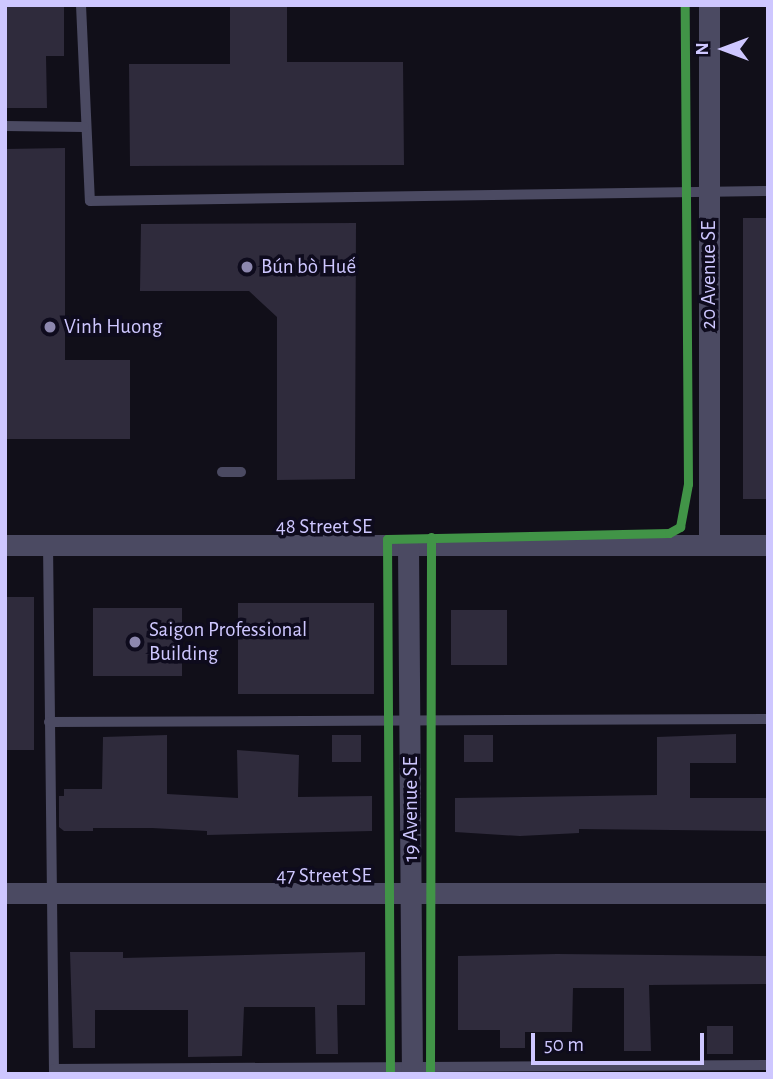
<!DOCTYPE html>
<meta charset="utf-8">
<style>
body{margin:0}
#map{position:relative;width:773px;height:1079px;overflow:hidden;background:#110f19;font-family:"Alegreya Sans",sans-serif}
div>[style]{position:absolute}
.building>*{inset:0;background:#2f2b3c;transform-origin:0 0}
.service>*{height:10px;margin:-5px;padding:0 5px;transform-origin:5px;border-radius:5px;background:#4b4a62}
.minor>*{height:21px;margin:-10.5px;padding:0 10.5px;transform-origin:10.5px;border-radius:10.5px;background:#4b4a62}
.cycleway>*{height:9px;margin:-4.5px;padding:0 4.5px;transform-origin:4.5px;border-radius:4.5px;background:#419447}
.dots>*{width:19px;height:19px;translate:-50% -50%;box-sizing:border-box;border:4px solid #0e0b1d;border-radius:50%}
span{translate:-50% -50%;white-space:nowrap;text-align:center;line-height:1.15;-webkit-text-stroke:7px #0e0b1d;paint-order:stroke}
.poi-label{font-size:21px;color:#cec7ff}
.left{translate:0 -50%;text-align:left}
.street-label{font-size:21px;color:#cec7ff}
.frame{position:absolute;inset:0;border:7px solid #cec7ff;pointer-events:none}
.north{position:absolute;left:689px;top:14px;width:70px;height:70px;-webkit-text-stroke:5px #0e0b1d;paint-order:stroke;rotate:270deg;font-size:19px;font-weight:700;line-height:28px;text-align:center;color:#cec7ff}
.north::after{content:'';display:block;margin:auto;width:24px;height:32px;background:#cec7ff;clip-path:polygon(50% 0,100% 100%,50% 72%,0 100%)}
.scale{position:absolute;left:531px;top:1033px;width:173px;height:32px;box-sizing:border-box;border:4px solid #cec7ff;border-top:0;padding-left:9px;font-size:21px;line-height:24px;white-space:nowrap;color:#cec7ff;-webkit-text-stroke:5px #0e0b1d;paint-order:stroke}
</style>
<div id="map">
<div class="building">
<i style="clip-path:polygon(5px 5px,64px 5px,64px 56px,46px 56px,47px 108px,5px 108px)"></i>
<i style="clip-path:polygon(230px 5px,287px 5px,287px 62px,403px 62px,404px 165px,130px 166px,129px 64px,230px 64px)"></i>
<i style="clip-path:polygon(65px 148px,65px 360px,130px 360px,130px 439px,5px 439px,5px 149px)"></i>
<i style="left:743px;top:218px;width:25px;height:281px"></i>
<i style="clip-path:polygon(356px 223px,355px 479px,277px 480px,277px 317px,249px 291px,140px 291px,141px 224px)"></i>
<i style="left:5px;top:597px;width:29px;height:153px"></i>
<i style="left:238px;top:603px;width:136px;height:91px"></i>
<i style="left:93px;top:608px;width:89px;height:68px"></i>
<i style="left:451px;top:610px;width:56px;height:55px"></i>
<i style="clip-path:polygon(736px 734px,736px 763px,690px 763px,690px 798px,768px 798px,768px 831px,579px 829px,579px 833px,520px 836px,455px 832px,455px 798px,657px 795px,657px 737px)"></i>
<i style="clip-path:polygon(167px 735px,167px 794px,238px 798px,237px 750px,299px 755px,298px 797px,372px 796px,372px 831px,207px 835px,207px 831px,152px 828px,93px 828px,93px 831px,64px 831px,59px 827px,59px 796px,64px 796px,64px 789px,102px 789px,103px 737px)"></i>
<i style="left:361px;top:735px;width:27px;height:29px;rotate:90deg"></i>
<i style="left:464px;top:735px;width:29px;height:27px"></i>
<i style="clip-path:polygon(70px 952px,123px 952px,123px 958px,365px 952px,365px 1005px,337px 1005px,338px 1054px,316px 1054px,315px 1007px,244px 1007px,242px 1056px,188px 1057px,188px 1010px,95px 1010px,95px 1048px,73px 1048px)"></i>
<i style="clip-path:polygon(557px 954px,768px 956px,768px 984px,649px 985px,651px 1051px,624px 1051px,624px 988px,573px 988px,572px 1032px,525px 1032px,525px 1048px,500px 1048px,500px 1030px,458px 1030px,458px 956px)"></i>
<i style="left:707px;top:1026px;width:26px;height:28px"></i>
</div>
<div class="service">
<i style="left:81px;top:5px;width:196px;rotate:87.4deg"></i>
<i style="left:90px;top:201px;width:678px;rotate:-0.85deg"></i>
<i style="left:5px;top:126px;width:79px;rotate:0.7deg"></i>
<i style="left:222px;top:472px;width:19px"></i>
<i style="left:48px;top:544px;width:530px;rotate:89.35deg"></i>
<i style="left:49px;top:722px;width:719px;rotate:-0.24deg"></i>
<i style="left:54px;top:1069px;width:714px;rotate:-0.32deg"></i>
</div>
<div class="minor">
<i style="left:709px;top:5px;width:540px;rotate:90deg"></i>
<i style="left:5px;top:545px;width:763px"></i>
<i style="left:408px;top:545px;width:529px;rotate:89.57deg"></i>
<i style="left:5px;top:893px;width:763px"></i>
</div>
<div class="cycleway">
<i style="left:390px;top:1074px;width:535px;rotate:-90.32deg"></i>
<i style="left:387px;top:539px;width:282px;rotate:-1.2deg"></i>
<i style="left:669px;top:533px;width:13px;rotate:-29deg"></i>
<i style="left:680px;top:527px;width:44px;rotate:-79.5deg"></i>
<i style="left:688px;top:484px;width:479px;rotate:-90.4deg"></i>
<i style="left:430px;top:1074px;width:537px;rotate:-89.89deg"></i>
</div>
<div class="dots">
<i style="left:247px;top:267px;background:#8c87ae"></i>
<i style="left:50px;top:327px;background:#8c87ae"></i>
<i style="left:135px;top:642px;background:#8c87ae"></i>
</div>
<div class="poi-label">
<span class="left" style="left:261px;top:267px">Bún bò Huế</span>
<span class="left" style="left:64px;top:327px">Vinh Huong</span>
<span class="left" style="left:149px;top:642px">Saigon Professional<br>Building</span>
</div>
<div class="street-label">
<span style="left:709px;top:275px;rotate:-90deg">20 Avenue SE</span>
<span style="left:324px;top:527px">48 Street SE</span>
<span style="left:411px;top:809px;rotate:-90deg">19 Avenue SE</span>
<span style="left:324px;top:876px">47 Street SE</span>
</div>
<div class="frame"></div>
<div class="north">N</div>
<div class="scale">50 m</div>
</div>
